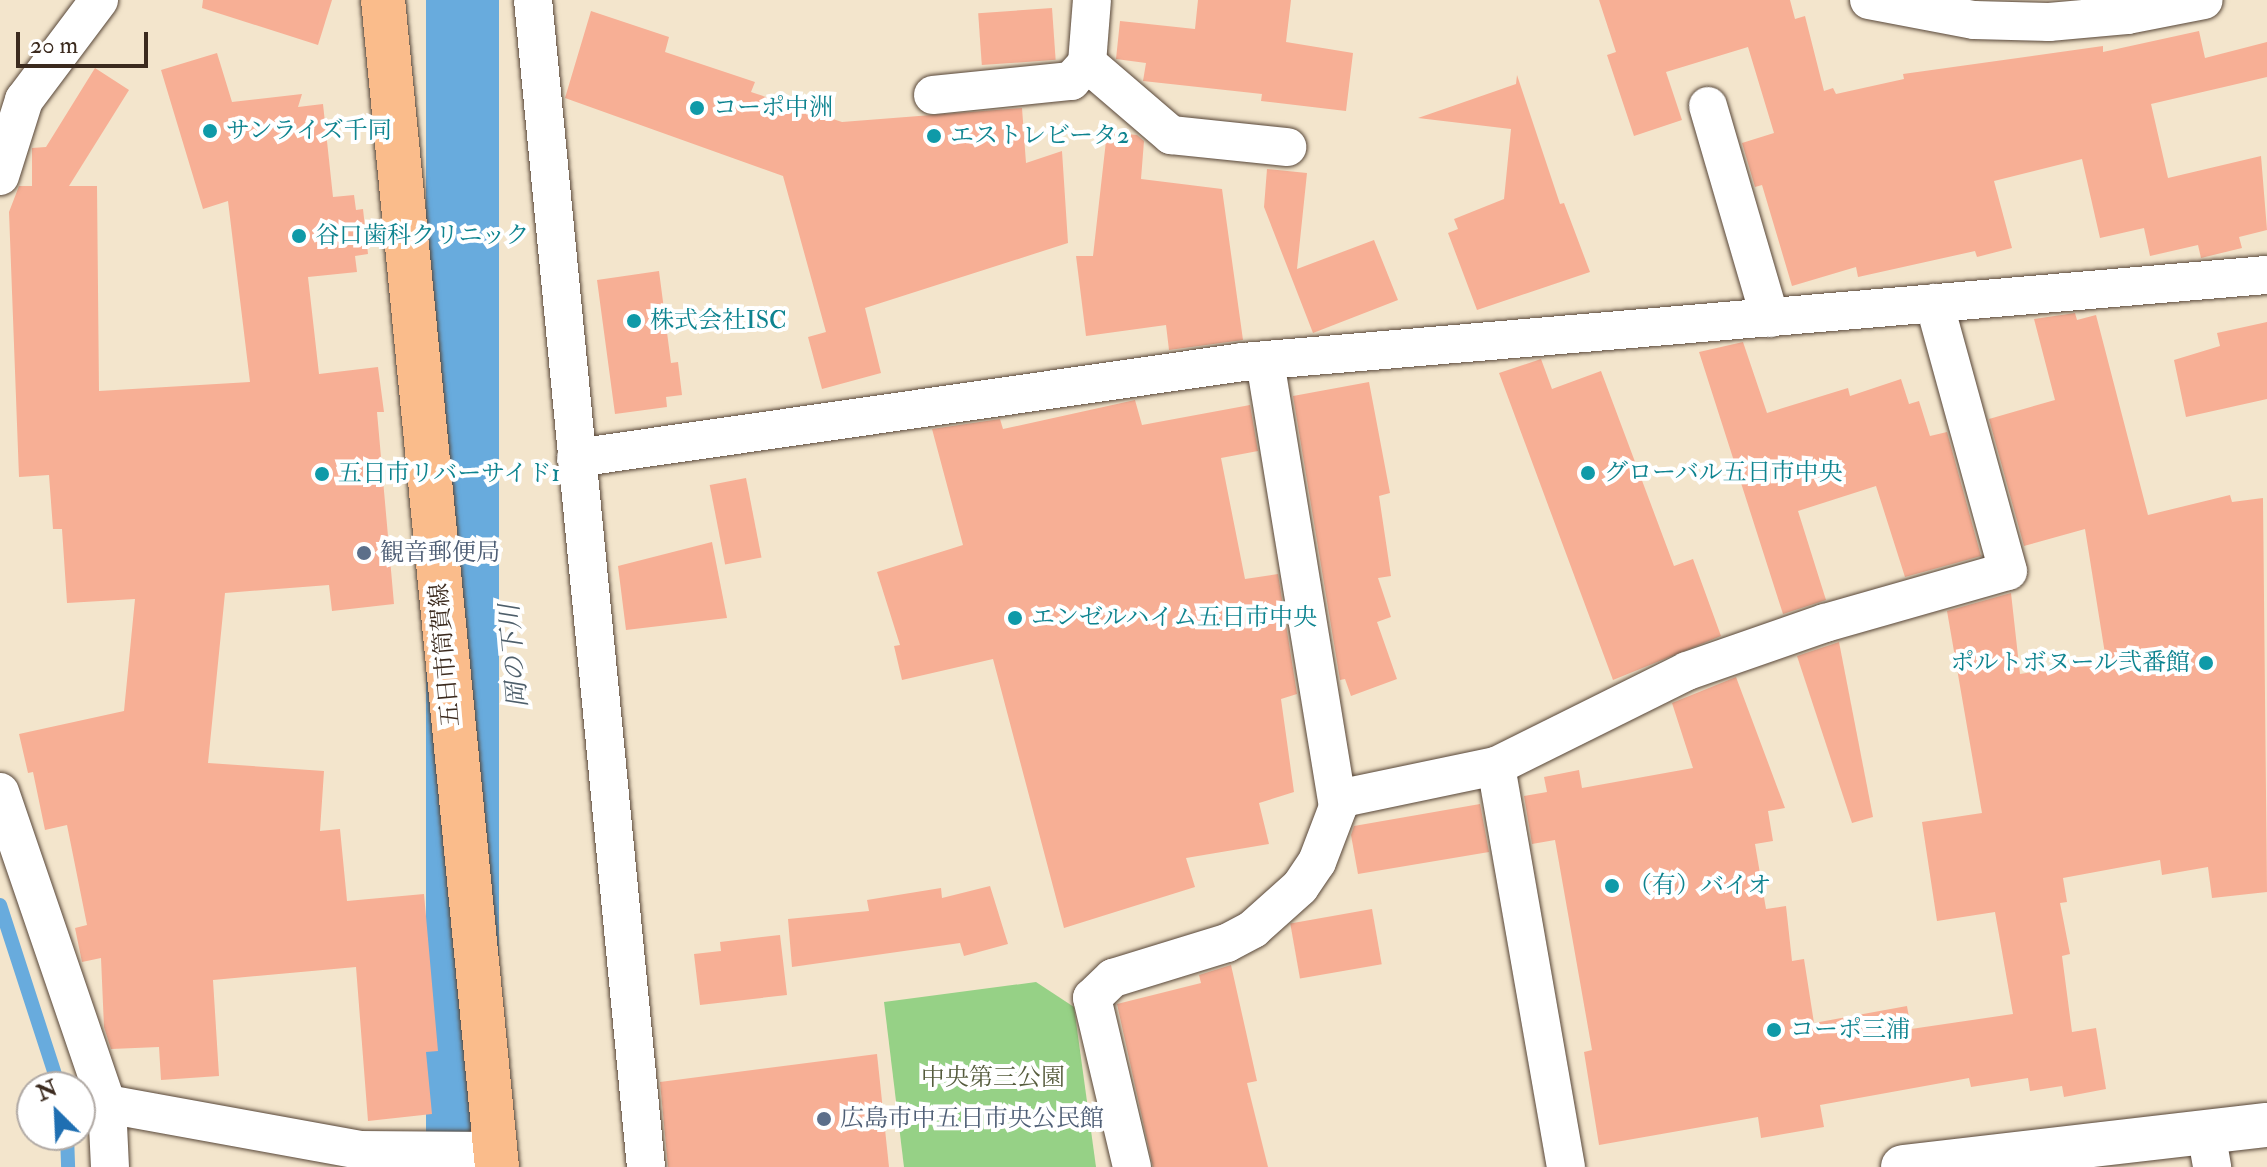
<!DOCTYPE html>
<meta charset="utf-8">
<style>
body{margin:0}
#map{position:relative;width:2267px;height:1167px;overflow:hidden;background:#f3e5cc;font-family:"IM FELL Double Pica","Noto Serif JP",serif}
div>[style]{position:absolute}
.green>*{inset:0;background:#96d186}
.water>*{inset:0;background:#68abdd;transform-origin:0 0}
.stream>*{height:14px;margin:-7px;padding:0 7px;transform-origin:7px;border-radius:7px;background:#68abdd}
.building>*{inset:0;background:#f7af95;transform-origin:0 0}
.roads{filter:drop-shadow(0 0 2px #574638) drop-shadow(0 0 2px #574638)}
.minor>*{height:38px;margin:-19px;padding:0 19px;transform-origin:19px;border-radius:19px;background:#fff}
.tertiary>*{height:44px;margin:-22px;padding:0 22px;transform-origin:22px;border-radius:22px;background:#fff}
.primary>*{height:44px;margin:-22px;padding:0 22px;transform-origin:22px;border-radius:22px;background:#fabc8b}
.dots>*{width:22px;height:22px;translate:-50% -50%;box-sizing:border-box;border:4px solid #fff;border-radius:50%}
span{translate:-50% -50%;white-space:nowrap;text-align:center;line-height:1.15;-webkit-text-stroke:8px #fff;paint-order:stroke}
.culture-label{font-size:24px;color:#0d838f}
.left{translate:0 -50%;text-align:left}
.right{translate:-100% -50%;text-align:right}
.service-label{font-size:24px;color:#4e5e75}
.street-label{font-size:24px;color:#3b2a1e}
.park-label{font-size:24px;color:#565c3d}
.water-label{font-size:26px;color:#4d5e6a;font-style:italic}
.north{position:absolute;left:16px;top:1071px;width:80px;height:80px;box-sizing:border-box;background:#fff;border:2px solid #b1aaa5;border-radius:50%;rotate:336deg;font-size:22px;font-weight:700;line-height:32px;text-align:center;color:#3b2a1e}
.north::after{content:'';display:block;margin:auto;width:28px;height:36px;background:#1f6fb2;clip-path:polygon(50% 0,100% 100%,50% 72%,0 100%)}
.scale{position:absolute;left:16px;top:32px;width:132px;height:36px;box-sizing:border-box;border:4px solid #3b2a1e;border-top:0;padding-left:10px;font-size:24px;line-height:28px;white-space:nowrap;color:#3b2a1e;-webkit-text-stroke:6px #fff;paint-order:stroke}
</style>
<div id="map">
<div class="green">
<i style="clip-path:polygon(1036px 982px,1074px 1007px,1096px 1167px,904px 1167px,884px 1002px)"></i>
</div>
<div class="water">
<i style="left:426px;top:0;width:73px;height:1172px"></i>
</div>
<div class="stream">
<i style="left:0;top:905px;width:191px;rotate:72deg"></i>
<i style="left:67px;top:1135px;width:32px;rotate:88deg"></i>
</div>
<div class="building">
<i style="clip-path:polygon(203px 0,332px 0,318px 45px,202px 8px)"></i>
<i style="clip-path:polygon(1198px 0,1291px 0,1286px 42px,1353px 53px,1346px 111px,1261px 101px,1262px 94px,1143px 81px,1146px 63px,1116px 59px,1120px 21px,1195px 29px)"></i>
<i style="clip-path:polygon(1599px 0,1790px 0,1795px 19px,1805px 16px,1824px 91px,1833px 88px,1836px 94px,1904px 79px,1903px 74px,2103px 46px,2103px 52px,2199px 31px,2205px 58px,2267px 42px,2267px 77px,2151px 104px,2168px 178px,2261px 156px,2267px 230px,2239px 237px,2242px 248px,2201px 258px,2198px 245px,2150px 256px,2144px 228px,2100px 238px,2082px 159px,1994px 181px,2012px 248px,1977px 257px,1975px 251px,1858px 277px,1856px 267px,1792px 286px,1762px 185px,1755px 187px,1742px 143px,1774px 133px,1748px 47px,1666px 72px,1682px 120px,1634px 136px,1607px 55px,1616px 52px)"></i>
<i style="left:1052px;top:8px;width:52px;height:74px;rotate:86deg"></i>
<i style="clip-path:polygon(591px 11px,669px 37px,665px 52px,755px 82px,751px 92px,842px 122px,1022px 108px,1026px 163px,1062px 151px,1068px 243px,865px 308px,881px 373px,822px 389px,808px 337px,826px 332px,783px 176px,565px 98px)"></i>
<i style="clip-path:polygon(217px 53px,232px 102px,302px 94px,298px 107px,323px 104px,333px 197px,354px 195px,356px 210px,363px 209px,368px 254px,355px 256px,357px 272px,308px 277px,319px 374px,378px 367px,384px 412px,377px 412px,394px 604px,332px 611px,329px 585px,225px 593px,208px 763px,324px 771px,320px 831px,340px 829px,347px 901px,424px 894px,438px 1051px,426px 1052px,432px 1114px,368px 1121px,356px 967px,213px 980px,219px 1076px,161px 1080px,159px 1047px,111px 1049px,104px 1027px,101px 958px,82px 962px,75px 928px,87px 925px,67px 825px,45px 830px,33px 772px,28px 773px,19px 734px,124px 711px,135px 599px,67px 603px,62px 529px,53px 529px,49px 475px,19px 477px,9px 212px,19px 186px,32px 186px,32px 148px,46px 147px,95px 68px,129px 90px,69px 186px,97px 186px,99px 391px,250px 382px,228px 201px,203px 209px,161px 70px)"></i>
<i style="clip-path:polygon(1517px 75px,1560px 204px,1564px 203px,1590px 272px,1477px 310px,1448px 233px,1458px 229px,1454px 219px,1504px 199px,1511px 129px,1418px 118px,1516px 84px)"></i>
<i style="clip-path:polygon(1107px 132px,1137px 135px,1144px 141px,1141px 179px,1222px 189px,1243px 340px,1169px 350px,1166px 325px,1086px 336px,1076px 256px,1093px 256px)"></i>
<i style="clip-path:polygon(1267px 169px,1307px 173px,1297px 269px,1374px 240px,1398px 300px,1313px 333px,1264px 207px)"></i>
<i style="clip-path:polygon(659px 271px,671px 363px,678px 362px,682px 395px,666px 397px,667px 407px,615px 414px,597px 280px)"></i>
<i style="clip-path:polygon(2075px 313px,2077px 320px,2096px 315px,2148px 515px,2230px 495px,2232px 502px,2263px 498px,2267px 892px,2212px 898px,2208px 867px,2162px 875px,2160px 860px,2063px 878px,2067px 902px,2060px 903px,2070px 954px,2062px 956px,2072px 1032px,2096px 1028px,2106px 1089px,2064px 1097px,2062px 1086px,2030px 1091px,2028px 1078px,1971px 1087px,1969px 1078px,1820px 1105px,1824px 1127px,1761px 1138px,1758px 1117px,1599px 1145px,1584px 1052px,1592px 1050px,1555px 840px,1532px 844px,1524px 796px,1547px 792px,1544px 777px,1579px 770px,1582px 788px,1693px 768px,1672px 703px,1736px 677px,1785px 808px,1768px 811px,1773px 841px,1755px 844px,1766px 909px,1786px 906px,1792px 961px,1804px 959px,1814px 1023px,1907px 1006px,1911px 1029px,2013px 1014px,1995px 912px,1937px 921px,1922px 822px,1982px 813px,1947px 611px,2011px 593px,2020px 674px,2106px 660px,2085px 529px,2024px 546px,1989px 419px,2055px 400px,2034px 319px)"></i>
<i style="clip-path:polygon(2267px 322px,2267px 399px,2186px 417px,2174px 360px,2220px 346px,2217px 333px)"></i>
<i style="clip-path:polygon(1743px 342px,1767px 413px,1848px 388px,1850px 396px,1901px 379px,1909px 404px,1919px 401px,1930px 436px,1947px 432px,1981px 556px,1905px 577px,1876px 486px,1798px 511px,1826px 600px,1783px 614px,1699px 352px)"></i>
<i style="clip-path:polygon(1541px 359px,1552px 389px,1601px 371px,1674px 566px,1693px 559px,1721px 636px,1613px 680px,1499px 373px)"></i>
<i style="clip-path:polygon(1369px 382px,1390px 493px,1379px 496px,1391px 576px,1378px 578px,1391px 617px,1377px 622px,1397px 679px,1351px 696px,1345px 679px,1340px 680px,1293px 396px)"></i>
<i style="clip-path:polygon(1135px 400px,1142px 425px,1250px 405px,1258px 451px,1221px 458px,1245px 579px,1278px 574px,1297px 694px,1281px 699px,1294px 792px,1259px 803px,1269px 844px,1186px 858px,1195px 887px,1064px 928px,993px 659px,902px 680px,894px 646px,900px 645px,877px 572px,963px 545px,932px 429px,1000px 419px,1003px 429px)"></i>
<i style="left:746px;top:478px;width:81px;height:37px;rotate:79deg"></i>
<i style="clip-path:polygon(712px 542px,727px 618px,626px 630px,618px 566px)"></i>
<i style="clip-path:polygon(1839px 642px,1873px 817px,1852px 823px,1797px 656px)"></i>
<i style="clip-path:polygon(1480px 804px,1489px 852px,1358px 874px,1351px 835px,1354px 826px)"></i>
<i style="clip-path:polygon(990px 886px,1008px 944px,964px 956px,960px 943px,792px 967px,788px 919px,869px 911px,867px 900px,941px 888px,942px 898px)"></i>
<i style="left:1372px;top:909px;width:56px;height:83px;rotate:80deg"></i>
<i style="clip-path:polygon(780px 935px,787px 995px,700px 1005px,694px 954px,721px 951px,720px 942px)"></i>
<i style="clip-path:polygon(1231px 965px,1257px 1081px,1247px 1083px,1268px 1167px,1153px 1167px,1117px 1004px,1201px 983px,1199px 975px)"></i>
<i style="clip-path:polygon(877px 1054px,889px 1167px,668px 1167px,660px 1082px)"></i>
</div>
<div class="roads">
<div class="minor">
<i style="left:533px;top:0;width:1172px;rotate:84.47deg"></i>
<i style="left:1869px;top:0;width:107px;rotate:10.8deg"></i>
<i style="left:1974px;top:20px;width:75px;rotate:1.5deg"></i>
<i style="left:2049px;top:22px;width:78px;rotate:-5.1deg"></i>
<i style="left:2124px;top:0;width:15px;rotate:79deg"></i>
<i style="left:2127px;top:15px;width:78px;rotate:-11deg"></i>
<i style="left:1087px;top:63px;width:111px;rotate:40.6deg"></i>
<i style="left:1171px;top:135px;width:117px;rotate:5.9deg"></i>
<i style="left:933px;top:95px;width:139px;rotate:-5.8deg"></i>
<i style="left:1071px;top:81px;width:24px;rotate:-48deg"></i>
<i style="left:1087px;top:63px;width:63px;rotate:-85.5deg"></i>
<i style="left:1708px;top:106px;width:221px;rotate:73.7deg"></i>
<i style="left:0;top:176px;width:80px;rotate:-72.5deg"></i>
<i style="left:24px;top:100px;width:125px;rotate:-53.1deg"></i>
<i style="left:576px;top:458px;width:674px;rotate:-8.19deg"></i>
<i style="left:1243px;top:362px;width:1028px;rotate:-4.86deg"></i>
<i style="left:1496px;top:766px;width:407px;rotate:80.1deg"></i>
<i style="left:0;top:792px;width:330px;rotate:71.1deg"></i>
<i style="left:107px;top:1104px;width:63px;rotate:87.3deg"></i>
<i style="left:1338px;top:799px;width:161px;rotate:-11.8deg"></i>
<i style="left:1496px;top:766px;width:213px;rotate:-26.4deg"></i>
<i style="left:1687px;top:671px;width:146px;rotate:-19.2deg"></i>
<i style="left:1825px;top:623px;width:190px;rotate:-15.9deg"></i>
<i style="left:2008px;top:571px;width:278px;rotate:-105.4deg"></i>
<i style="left:107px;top:1104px;width:256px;rotate:10.3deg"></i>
<i style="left:359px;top:1150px;width:136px;rotate:0.4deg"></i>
<i style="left:2206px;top:1132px;width:36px;rotate:80deg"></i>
<i style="left:1132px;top:1167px;width:174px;rotate:-103.3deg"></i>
<i style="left:1092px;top:998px;width:29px;rotate:-44deg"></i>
<i style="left:1113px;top:978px;width:119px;rotate:-17.1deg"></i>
<i style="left:1227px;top:943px;width:30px;rotate:-28deg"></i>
<i style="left:1253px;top:929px;width:63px;rotate:-41.8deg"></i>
<i style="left:1300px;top:887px;width:30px;rotate:-56deg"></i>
<i style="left:1317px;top:862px;width:59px;rotate:-69.1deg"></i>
<i style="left:1338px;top:807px;width:452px;rotate:-99.3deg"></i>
</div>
<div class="tertiary">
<i style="left:1903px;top:1167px;width:366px;rotate:-6.6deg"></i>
</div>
<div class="primary">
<i style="left:383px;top:0;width:1173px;rotate:84.42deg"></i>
</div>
</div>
<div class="dots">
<i style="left:697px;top:108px;background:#0f9aa8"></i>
<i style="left:210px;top:131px;background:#0f9aa8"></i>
<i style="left:934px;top:136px;background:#0f9aa8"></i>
<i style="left:299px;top:236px;background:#0f9aa8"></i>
<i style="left:634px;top:321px;background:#0f9aa8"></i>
<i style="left:1588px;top:473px;background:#0f9aa8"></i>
<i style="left:322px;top:474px;background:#0f9aa8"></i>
<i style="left:364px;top:553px;background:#5c6f8a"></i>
<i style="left:1015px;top:618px;background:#0f9aa8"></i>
<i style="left:2206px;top:663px;background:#0f9aa8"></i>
<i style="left:1612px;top:886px;background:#0f9aa8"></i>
<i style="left:1774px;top:1030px;background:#0f9aa8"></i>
<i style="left:824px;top:1119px;background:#5c6f8a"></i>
</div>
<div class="culture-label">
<span class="left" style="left:713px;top:108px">コーポ中洲</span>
<span class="left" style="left:226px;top:131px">サンライズ千同</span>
<span class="left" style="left:950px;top:136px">エストレビータ2</span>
<span class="left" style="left:315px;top:236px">谷口歯科クリニック</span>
<span class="left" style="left:650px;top:321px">株式会社ISC</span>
<span class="left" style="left:1604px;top:473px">グローバル五日市中央</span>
<span class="left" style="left:338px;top:474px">五日市リバーサイド1</span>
<span class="left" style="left:1031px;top:618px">エンゼルハイム五日市中央</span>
<span class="right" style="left:2190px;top:663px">ポルトボヌール弐番館</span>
<span class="left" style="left:1628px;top:886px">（有）バイオ</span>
<span class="left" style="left:1790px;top:1030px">コーポ三浦</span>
</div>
<div class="service-label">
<span class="left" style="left:380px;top:553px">観音郵便局</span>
<span class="left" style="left:840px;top:1119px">広島市中五日市央公民館</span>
</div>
<div class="street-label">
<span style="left:445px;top:655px;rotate:-95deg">五日市筒賀線</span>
</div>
<div class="park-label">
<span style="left:993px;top:1078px">中央第三公園</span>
</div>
<div class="water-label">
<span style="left:515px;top:656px;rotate:-95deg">岡の下川</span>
</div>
<div class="north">N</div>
<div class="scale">20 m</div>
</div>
